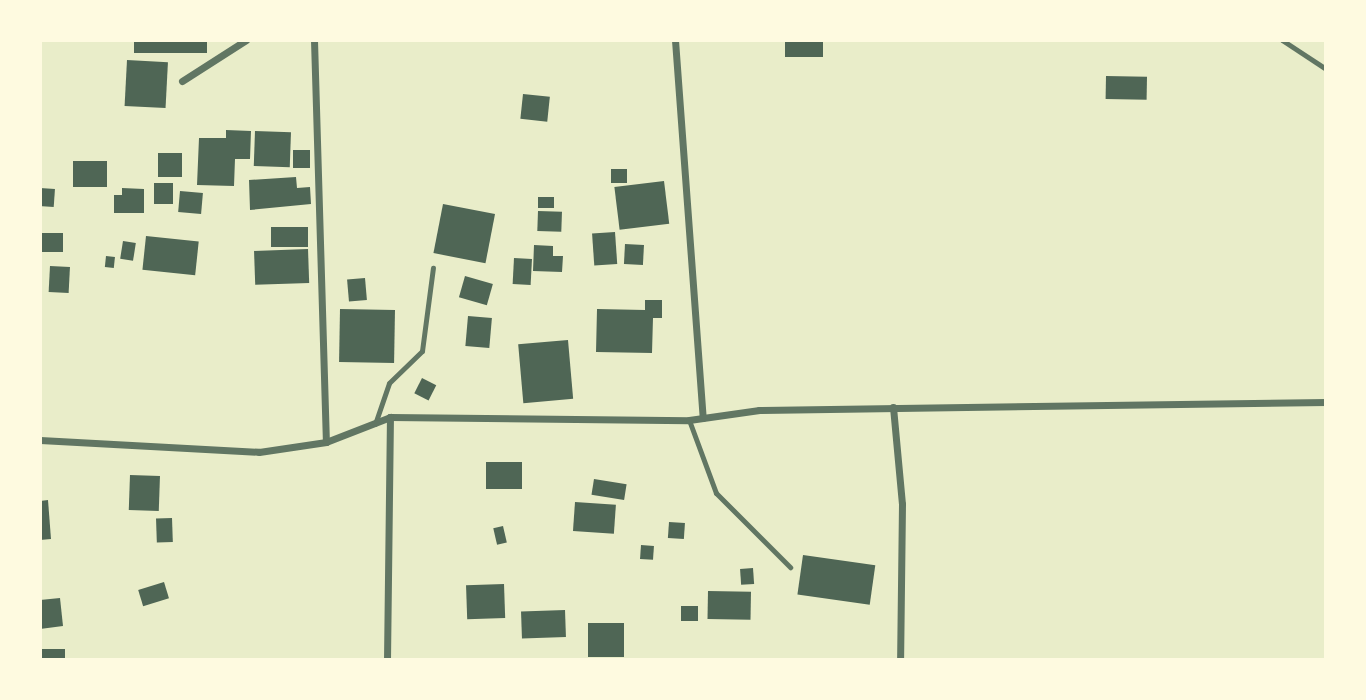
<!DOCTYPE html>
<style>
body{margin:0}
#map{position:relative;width:1366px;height:700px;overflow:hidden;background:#e9edc9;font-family:"DM Sans",sans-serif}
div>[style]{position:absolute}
.building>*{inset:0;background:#4f6655;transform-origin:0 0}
.service>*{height:5px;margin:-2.5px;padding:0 2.5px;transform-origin:2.5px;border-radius:2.5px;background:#617663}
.minor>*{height:7px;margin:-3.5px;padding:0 3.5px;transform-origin:3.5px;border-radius:3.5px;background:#617663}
span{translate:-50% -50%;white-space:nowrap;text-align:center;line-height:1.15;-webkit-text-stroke:5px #fefae0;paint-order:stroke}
.frame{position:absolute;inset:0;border:42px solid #fefae0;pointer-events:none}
</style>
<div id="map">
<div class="building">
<i style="left:134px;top:40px;width:73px;height:13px"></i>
<i style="left:785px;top:40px;width:38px;height:17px"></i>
<i style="left:127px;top:60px;width:41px;height:46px;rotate:3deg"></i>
<i style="left:1106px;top:76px;width:41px;height:23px;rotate:1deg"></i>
<i style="left:523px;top:94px;width:27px;height:25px;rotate:6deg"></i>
<i style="clip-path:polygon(226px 130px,251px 131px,250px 159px,235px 159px,234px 186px,197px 185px,199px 138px,226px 138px)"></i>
<i style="left:255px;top:131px;width:36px;height:35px;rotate:2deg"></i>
<i style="left:293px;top:150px;width:17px;height:18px"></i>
<i style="left:158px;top:153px;width:24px;height:24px"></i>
<i style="left:73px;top:161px;width:34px;height:26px"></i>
<i style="left:611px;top:169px;width:16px;height:14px"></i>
<i style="clip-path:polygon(296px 177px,297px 188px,310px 187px,311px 204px,250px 210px,249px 180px)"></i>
<i style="left:664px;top:181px;width:43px;height:50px;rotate:83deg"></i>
<i style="left:154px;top:183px;width:19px;height:21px"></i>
<i style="left:40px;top:188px;width:15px;height:18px;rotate:4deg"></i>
<i style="clip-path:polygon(122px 188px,144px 189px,144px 213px,114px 213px,114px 195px,122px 195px)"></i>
<i style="left:180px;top:191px;width:23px;height:21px;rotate:5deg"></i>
<i style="left:538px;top:197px;width:16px;height:11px"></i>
<i style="left:443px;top:204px;width:53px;height:50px;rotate:11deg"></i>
<i style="left:538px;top:211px;width:24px;height:20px;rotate:2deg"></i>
<i style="left:271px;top:227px;width:37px;height:20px"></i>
<i style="left:615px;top:232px;width:32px;height:23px;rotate:86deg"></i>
<i style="left:40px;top:233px;width:23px;height:19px"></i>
<i style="left:146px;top:236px;width:53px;height:34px;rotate:6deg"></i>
<i style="left:123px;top:241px;width:13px;height:18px;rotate:9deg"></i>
<i style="left:625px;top:244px;width:19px;height:20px;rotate:3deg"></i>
<i style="clip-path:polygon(534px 245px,553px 246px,553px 256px,563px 256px,562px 272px,533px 271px)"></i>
<i style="left:308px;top:249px;width:34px;height:54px;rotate:88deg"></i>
<i style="left:106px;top:256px;width:9px;height:11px;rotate:6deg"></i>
<i style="left:514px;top:258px;width:18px;height:26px;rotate:3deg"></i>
<i style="left:50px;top:266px;width:20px;height:26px;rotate:3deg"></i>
<i style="left:465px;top:276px;width:29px;height:22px;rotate:16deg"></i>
<i style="left:365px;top:278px;width:22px;height:18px;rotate:85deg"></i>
<i style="clip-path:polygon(645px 300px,662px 300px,662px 318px,653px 318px,652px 353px,596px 352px,597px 309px,645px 310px)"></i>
<i style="left:340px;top:309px;width:55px;height:53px;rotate:1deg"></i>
<i style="left:468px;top:316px;width:24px;height:30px;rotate:5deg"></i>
<i style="left:568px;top:340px;width:59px;height:50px;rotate:85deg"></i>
<i style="left:422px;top:378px;width:16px;height:17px;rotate:27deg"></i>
<i style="left:486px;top:462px;width:36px;height:27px"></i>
<i style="left:130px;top:475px;width:30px;height:35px;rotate:2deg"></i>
<i style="left:594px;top:479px;width:33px;height:16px;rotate:9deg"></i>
<i style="clip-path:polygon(48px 500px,51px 539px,40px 540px,40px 501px)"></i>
<i style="left:575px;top:502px;width:41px;height:29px;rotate:4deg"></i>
<i style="left:172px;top:518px;width:24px;height:16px;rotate:88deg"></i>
<i style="left:669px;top:522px;width:16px;height:16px;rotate:4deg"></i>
<i style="left:503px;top:526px;width:17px;height:10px;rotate:77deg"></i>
<i style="left:641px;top:545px;width:13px;height:14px;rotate:4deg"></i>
<i style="left:803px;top:555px;width:73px;height:40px;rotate:8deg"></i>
<i style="left:753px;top:568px;width:16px;height:13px;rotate:86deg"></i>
<i style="left:164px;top:582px;width:17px;height:27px;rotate:73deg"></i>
<i style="left:504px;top:584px;width:34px;height:38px;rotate:88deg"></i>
<i style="left:708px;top:591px;width:43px;height:28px;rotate:1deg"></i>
<i style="clip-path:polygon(60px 598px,63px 626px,40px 629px,40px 600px)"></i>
<i style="left:681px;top:606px;width:17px;height:15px"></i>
<i style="left:565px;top:610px;width:27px;height:44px;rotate:88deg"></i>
<i style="left:588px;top:623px;width:36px;height:34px"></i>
<i style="left:40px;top:649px;width:25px;height:11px"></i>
</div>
<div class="service">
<i style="left:1282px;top:40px;width:53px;rotate:33.4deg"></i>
<i style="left:689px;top:420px;width:78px;rotate:69.7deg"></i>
<i style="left:716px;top:493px;width:105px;rotate:45deg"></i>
<i style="left:375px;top:424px;width:43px;rotate:-71.1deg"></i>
<i style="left:389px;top:383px;width:46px;rotate:-44.1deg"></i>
<i style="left:422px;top:351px;width:84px;rotate:-82.5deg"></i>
</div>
<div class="minor">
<i style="left:314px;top:40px;width:402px;rotate:88.3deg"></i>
<i style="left:675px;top:40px;width:379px;rotate:85.8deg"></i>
<i style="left:182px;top:81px;width:76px;rotate:-32.6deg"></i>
<i style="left:893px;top:407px;width:97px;rotate:84.7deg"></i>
<i style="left:902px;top:504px;width:156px;rotate:90.7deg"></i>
<i style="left:40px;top:440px;width:219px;rotate:3.1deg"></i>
<i style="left:259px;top:452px;width:68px;rotate:-8.5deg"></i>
<i style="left:326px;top:442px;width:69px;rotate:-21.3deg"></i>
<i style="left:390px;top:417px;width:299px;rotate:0.6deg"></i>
<i style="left:689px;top:420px;width:71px;rotate:-8.1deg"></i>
<i style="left:759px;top:410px;width:567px;rotate:-0.81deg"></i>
<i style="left:387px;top:660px;width:243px;rotate:-89.3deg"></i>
</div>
<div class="frame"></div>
</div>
